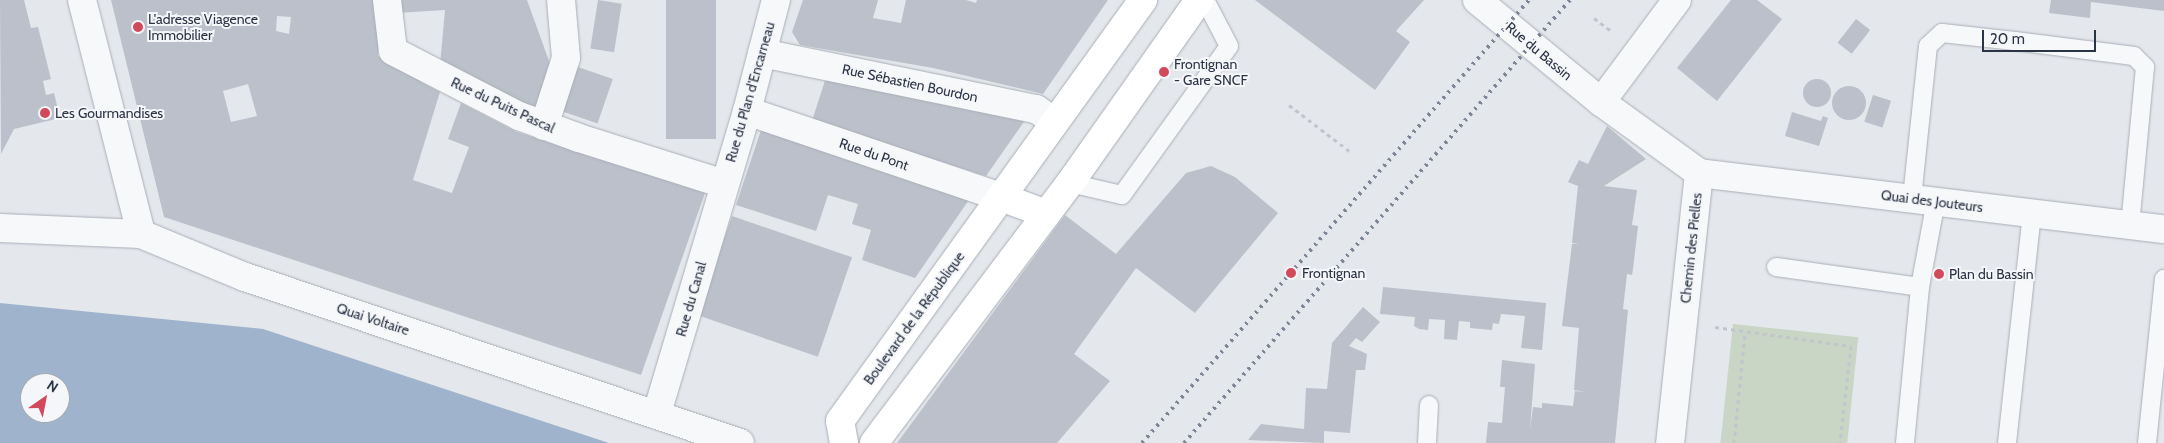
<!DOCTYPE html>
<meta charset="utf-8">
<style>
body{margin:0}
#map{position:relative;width:2164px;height:443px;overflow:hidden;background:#e4e7ec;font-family:Cabin,sans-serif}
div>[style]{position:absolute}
.green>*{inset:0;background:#c9d6c5;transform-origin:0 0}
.water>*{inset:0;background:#9fb4cc}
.building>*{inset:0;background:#bbc0ca;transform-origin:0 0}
.round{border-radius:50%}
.path>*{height:3px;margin-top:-1.5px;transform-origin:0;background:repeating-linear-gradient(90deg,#c2c5cb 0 4px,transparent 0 8px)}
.roads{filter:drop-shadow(0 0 1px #a9aeb7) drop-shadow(0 0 1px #a9aeb7)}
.lane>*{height:18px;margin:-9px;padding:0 9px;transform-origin:9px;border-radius:9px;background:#f7f8fa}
.street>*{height:28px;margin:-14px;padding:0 14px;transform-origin:14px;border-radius:14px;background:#f7f8fa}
.secondary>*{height:28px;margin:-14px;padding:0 14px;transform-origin:14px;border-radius:14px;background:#fff}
.rail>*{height:4px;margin-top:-2px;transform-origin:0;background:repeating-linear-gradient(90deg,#7d8696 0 2.5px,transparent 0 7.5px)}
.dots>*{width:14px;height:14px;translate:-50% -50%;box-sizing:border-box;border:2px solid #f4f6f9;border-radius:50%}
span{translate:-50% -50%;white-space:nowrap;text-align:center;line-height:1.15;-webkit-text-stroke:4px #f4f6f9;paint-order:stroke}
.poi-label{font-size:14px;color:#2b3445}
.left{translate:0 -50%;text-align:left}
.street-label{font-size:14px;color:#2b3445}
.north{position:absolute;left:20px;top:373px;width:50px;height:50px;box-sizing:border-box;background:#f4f6f9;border:1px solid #a4a8b1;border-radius:50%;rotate:33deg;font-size:14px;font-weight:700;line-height:20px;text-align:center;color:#2b3445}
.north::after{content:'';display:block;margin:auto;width:18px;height:22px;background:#d1495b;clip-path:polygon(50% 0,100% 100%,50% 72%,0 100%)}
.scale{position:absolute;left:1982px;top:30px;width:114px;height:22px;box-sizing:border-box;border:2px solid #2b3445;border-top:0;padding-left:6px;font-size:15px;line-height:18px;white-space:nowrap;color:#2b3445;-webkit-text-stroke:4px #f4f6f9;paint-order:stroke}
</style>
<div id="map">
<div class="green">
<i style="left:1733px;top:324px;width:126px;height:120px;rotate:6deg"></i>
</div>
<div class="water">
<i style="clip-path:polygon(evenodd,0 303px,263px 329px,609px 443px,0 443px,0 303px,30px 383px,60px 383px,60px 413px,30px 413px,30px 383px)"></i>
</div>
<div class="building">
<i style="clip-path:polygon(0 0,24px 0,31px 28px,38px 27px,51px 79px,43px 81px,46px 95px,54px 93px,60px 118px,14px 129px,1px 154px)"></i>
<i style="clip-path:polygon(evenodd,111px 0,378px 0,378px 56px,423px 75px,421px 82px,440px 92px,413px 180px,452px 193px,469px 147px,448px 139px,461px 103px,517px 132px,705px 193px,641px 375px,164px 217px,111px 0,277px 16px,291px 17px,289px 34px,276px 31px,277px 16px,111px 0,248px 84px,257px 116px,231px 122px,223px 91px,248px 84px)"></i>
<i style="clip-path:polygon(396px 0,527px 0,553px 72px,532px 115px,440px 65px,445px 10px,397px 13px)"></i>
<i style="left:598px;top:0;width:24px;height:49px;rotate:9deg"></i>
<i style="left:666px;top:0;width:50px;height:139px"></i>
<i style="clip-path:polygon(803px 0,878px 0,873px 18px,901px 23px,906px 0,966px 0,976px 3px,977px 0,1108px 0,1043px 94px,933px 68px,800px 45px,792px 32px)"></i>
<i style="clip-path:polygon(1255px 0,1424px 0,1396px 31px,1410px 42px,1375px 90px)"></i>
<i style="clip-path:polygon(1731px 0,1757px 0,1782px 19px,1717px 101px,1677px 68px)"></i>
<i style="clip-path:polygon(2051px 0,2164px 0,2164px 11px,2091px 2px,2090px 18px,2049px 13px)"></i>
<i style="left:1856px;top:19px;width:18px;height:30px;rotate:38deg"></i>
<i style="left:575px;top:66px;width:40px;height:47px;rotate:19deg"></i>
<i style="clip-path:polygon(829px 68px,1028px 116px,986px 176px,812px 121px)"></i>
<i class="round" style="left:1803px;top:79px;width:28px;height:28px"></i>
<i class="round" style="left:1832px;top:86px;width:34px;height:34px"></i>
<i style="left:1873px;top:95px;width:19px;height:28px;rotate:18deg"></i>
<i style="clip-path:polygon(1792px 112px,1821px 121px,1823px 116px,1828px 118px,1819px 146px,1785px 136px)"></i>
<i style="clip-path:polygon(1607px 126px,1646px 159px,1604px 186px,1637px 190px,1632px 225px,1638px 226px,1633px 269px,1632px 275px,1627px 274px,1623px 309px,1628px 310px,1615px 443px,1486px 443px,1488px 422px,1502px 423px,1505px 387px,1500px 387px,1502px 360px,1535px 364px,1530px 429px,1533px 407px,1542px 408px,1542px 403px,1573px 406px,1575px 391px,1586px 392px,1574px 390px,1579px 328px,1562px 326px,1572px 244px,1579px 244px,1572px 243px,1578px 186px,1568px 182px,1579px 160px,1588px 164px)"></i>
<i style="clip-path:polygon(761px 130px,971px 197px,915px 278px,862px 260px,871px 230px,852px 224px,858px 204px,828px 195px,816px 231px,736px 205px)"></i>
<i style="clip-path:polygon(1211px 166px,1235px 177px,1278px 213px,1195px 313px,1136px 268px,1074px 354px,1110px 381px,1057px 443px,897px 443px,1065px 215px,1116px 254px,1186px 173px)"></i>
<i style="left:732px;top:216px;width:127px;height:105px;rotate:19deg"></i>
<i style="clip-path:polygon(1383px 287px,1546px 303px,1542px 350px,1521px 348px,1525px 316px,1501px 314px,1499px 324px,1493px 323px,1492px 330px,1470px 328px,1470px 322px,1459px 321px,1457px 340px,1444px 339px,1445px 320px,1429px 319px,1428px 330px,1419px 329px,1414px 326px,1415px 317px,1380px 314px)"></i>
<i style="clip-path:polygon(1363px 307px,1380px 322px,1362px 342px,1356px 338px,1349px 346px,1367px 354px,1365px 370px,1356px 370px,1350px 433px,1324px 431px,1324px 443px,1248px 440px,1261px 424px,1304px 429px,1306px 388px,1327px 389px,1332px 343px)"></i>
</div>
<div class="path">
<i style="left:1594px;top:18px;width:21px;rotate:37deg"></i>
<i style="left:1289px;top:105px;width:79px;rotate:37.3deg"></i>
<i style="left:1715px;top:327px;width:137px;rotate:8deg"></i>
<i style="left:1851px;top:346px;width:98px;rotate:96.5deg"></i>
<i style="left:1734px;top:443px;width:111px;rotate:-84.3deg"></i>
</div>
<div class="roads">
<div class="lane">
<i style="left:1070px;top:183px;width:53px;rotate:13deg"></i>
<i style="left:1122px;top:195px;width:183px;rotate:-54.3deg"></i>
<i style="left:1229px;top:46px;width:52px;rotate:-117.6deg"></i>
<i style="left:1912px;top:198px;width:153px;rotate:-84deg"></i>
<i style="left:1928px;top:46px;width:19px;rotate:-43deg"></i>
<i style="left:1942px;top:33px;width:73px;rotate:6.3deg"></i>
<i style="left:2015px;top:41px;width:120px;rotate:7.2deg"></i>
<i style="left:2134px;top:56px;width:16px;rotate:45deg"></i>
<i style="left:2145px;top:67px;width:159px;rotate:95.4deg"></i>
<i style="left:1776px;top:267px;width:145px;rotate:7.9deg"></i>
<i style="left:1427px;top:443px;width:38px;rotate:-87deg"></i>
<i style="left:1905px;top:443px;width:157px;rotate:-84.5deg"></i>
<i style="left:1920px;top:287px;width:87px;rotate:-79.5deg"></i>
<i style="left:2007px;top:443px;width:231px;rotate:-83.8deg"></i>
<i style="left:2147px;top:443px;width:165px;rotate:-84.1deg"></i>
</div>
<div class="street">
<i style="left:82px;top:0;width:241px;rotate:75.8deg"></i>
<i style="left:387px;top:0;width:51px;rotate:83.3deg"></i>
<i style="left:393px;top:51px;width:142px;rotate:27.3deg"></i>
<i style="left:519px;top:116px;width:64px;rotate:20.1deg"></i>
<i style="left:579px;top:138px;width:152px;rotate:17.6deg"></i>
<i style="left:1477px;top:0;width:161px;rotate:39.4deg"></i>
<i style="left:1601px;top:102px;width:121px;rotate:35.9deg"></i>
<i style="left:1699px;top:173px;width:272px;rotate:96.1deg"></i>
<i style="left:762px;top:53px;width:280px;rotate:11.6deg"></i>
<i style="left:1036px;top:109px;width:22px;rotate:34deg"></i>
<i style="left:1601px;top:102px;width:127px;rotate:-53.3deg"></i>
<i style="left:747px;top:111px;width:268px;rotate:18.7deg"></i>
<i style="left:544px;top:126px;width:71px;rotate:-72.1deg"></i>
<i style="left:566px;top:58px;width:58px;rotate:-94.9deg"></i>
<i style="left:1699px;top:173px;width:468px;rotate:6.9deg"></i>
<i style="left:0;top:228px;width:141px;rotate:2.4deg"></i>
<i style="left:141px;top:234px;width:113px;rotate:22.5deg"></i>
<i style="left:245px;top:277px;width:522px;rotate:18.54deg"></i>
<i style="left:657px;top:413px;width:315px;rotate:-73.4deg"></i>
<i style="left:747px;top:111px;width:115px;rotate:-75.4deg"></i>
</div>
<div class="secondary">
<i style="left:1001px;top:197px;width:48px;rotate:20.7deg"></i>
<i style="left:844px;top:443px;width:22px;rotate:-100deg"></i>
<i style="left:840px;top:421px;width:519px;rotate:-54.26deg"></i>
<i style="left:874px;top:443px;width:326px;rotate:-53deg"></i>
<i style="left:1070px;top:183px;width:224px;rotate:-54.8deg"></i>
</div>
</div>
<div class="rail">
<i style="left:1142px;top:443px;width:588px;rotate:-48.86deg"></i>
<i style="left:1184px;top:443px;width:588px;rotate:-48.93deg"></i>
</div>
<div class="dots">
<i style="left:138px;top:27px;background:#d1495b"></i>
<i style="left:1164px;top:72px;background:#d1495b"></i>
<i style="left:45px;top:113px;background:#d1495b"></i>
<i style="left:1291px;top:273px;background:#d1495b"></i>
<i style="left:1939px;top:274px;background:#d1495b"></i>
</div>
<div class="poi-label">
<span class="left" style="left:148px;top:27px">L'adresse Viagence<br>Immobilier</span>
<span class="left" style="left:1174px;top:72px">Frontignan<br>- Gare SNCF</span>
<span class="left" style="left:55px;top:113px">Les Gourmandises</span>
<span class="left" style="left:1302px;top:273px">Frontignan</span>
<span class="left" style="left:1949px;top:274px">Plan du Bassin</span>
</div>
<div class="street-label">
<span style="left:1539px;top:51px;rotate:40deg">Rue du Bassin</span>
<span style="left:910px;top:83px;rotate:12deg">Rue Sébastien Bourdon</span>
<span style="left:750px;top:92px;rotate:-74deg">Rue du Plan d'Encarneau</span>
<span style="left:503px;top:105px;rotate:25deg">Rue du Puits Pascal</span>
<span style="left:874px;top:154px;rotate:19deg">Rue du Pont</span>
<span style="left:1932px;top:201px;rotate:7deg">Quai des Jouteurs</span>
<span style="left:1691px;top:248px;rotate:-84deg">Chemin des Pielles</span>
<span style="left:691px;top:299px;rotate:-74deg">Rue du Canal</span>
<span style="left:914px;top:318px;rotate:-54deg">Boulevard de la République</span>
<span style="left:373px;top:319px;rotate:18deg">Quai Voltaire</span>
</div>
<div class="north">N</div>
<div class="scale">20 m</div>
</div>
